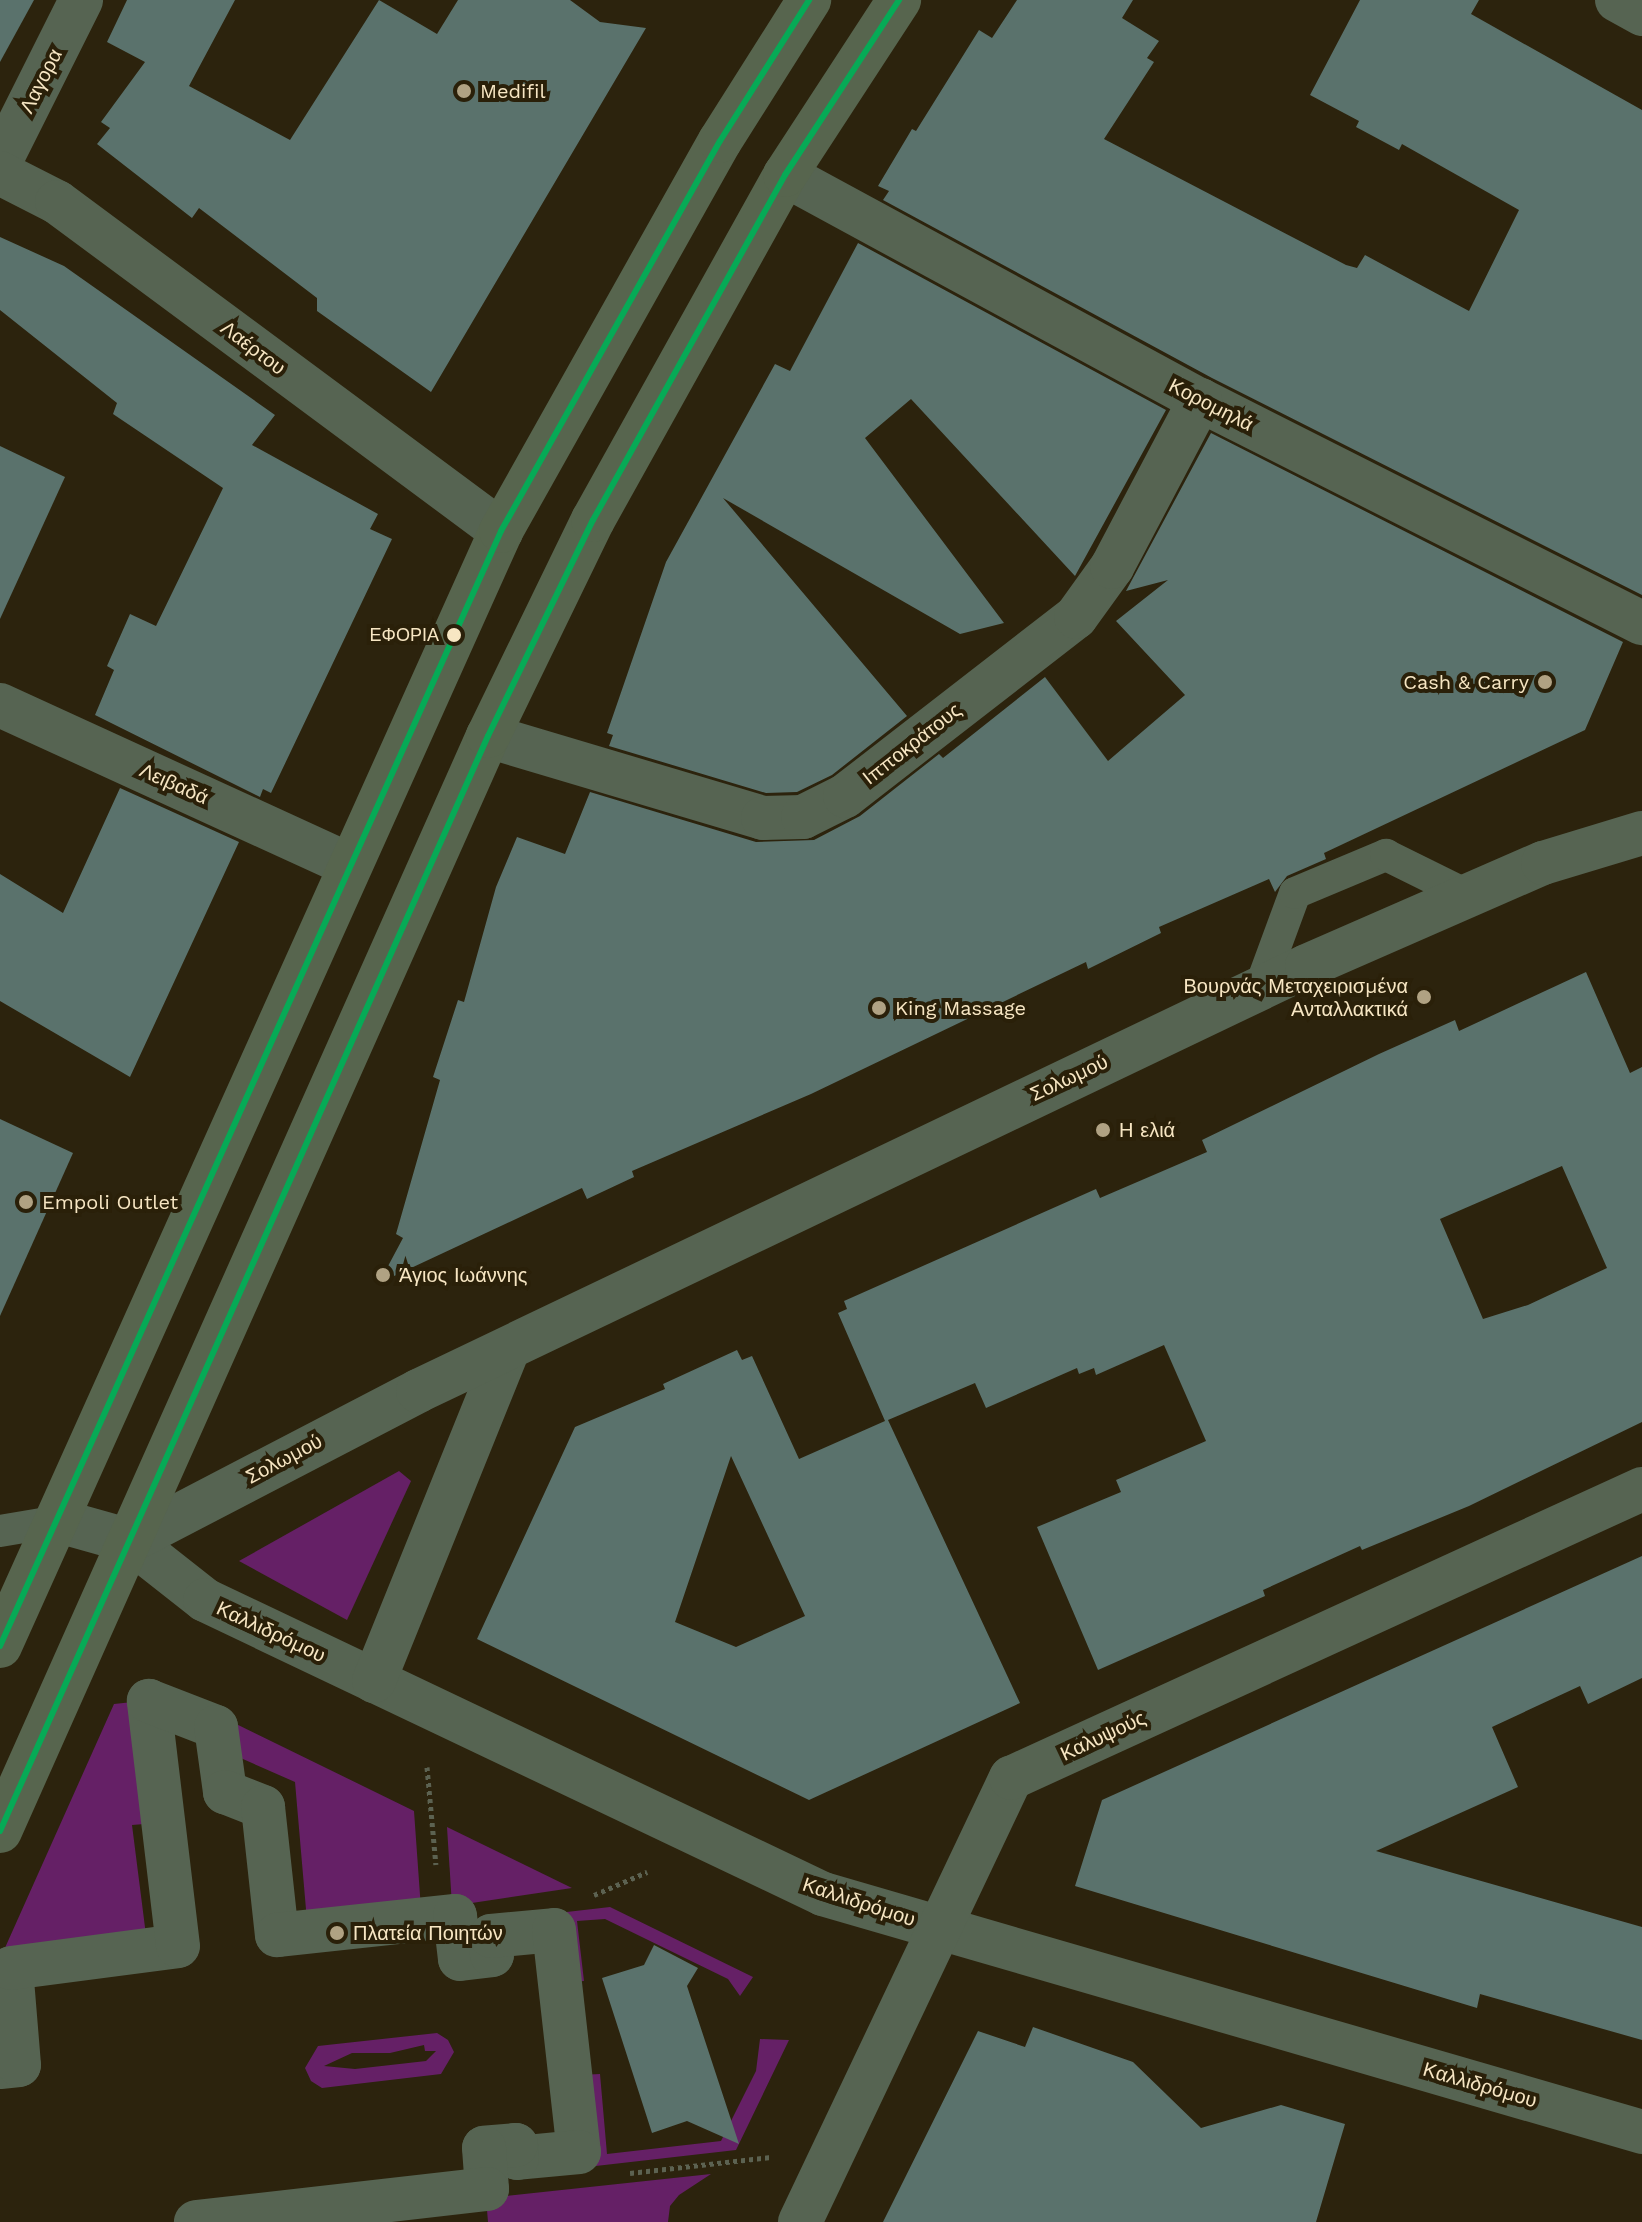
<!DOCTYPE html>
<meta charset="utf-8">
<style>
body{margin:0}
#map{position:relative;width:1642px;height:2222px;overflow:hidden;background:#2c230d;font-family:"Work Sans",sans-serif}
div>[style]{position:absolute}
.green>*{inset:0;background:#652066}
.building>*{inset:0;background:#5a726c}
.path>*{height:5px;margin-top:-2.5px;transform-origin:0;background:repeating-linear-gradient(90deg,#5c6251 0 4px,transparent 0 8px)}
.service>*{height:32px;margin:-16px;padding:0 16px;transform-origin:16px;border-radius:16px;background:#566452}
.pedestrian>*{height:44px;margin:-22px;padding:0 22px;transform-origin:22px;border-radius:22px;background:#566452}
.minor>*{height:44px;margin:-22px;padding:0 22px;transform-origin:22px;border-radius:22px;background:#566452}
.tertiary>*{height:44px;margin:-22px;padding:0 22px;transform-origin:22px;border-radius:22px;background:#566452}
.secondary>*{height:44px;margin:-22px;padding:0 22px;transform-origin:22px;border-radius:22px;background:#57654e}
.bus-1>*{height:6px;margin:-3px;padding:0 3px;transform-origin:3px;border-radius:3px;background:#06aa56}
.dots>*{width:22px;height:22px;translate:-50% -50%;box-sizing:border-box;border:4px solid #2a2009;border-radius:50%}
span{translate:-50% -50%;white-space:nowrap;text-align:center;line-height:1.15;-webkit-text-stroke:8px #2a2009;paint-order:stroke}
.bus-label{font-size:18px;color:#f7e6c3}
.right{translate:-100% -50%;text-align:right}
.street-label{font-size:20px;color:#f7e6c3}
.poi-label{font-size:20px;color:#f7e6c3}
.left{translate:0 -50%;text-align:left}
</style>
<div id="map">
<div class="green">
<i style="clip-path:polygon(399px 1471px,411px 1481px,347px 1620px,239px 1561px)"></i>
<i style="clip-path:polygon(142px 1701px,157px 1823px,132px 1825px,147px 1943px,0 1959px,114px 1704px)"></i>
<i style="clip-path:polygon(224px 1718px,414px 1811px,421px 1909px,307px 1921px,295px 1782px,227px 1752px)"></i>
<i style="clip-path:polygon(447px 1827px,572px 1888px,452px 1906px)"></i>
<i style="clip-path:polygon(610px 1907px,753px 1977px,740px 1996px,728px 1979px,605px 1919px,577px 1921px,584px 1981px,566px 1982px,559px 1923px,461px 1924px)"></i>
<i style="clip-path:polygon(evenodd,437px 2033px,448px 2040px,454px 2052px,441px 2074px,322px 2088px,311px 2081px,305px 2068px,318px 2046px,437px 2033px,424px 2045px,425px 2051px,436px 2051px,426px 2061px,355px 2069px,324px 2066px,352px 2053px,390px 2053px,424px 2045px)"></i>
<i style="clip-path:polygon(760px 2039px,789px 2040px,736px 2150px,491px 2178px,587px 2159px,580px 2075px,600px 2074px,607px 2154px,721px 2141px,756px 2071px)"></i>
<i style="clip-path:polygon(711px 2174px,679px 2195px,670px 2206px,668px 2222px,488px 2222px,486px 2198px)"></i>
</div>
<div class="building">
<i style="clip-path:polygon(0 0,34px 0,0 62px)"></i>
<i style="clip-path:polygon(127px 0,235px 0,189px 86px,290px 140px,379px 0,437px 34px,458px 0,570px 0,600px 22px,646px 28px,431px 392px,317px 311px,317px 298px,199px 208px,192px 218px,97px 144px,110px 128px,101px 122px,145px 62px,107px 42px)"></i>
<i style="clip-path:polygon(1017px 0,1133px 0,1122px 18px,1159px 41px,1147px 58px,1154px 62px,1104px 139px,1346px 265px,1357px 268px,1365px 255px,1469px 311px,1519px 210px,1402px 144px,1399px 150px,1356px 127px,1359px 121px,1310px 95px,1360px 0,1479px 0,1471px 14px,1642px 110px,1642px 595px,1212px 378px,883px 200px,889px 191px,878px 186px,912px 129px,916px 131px,979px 30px,992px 38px)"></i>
<i style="clip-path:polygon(0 237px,64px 266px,275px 415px,252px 445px,378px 514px,370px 529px,392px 539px,271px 793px,263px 789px,260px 797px,95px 715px,114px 670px,107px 666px,130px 614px,156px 626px,223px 488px,113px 414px,117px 403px,0 310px)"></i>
<i style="clip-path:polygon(858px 243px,1166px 410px,1075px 576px,911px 399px,865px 438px,1004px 623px,960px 634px,723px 498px,907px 716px,832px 775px,797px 792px,766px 793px,609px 746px,613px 735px,607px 733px,666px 562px,775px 364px,790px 371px)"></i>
<i style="clip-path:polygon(1211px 433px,1623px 642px,1585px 730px,1324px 853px,1326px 859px,1287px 876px,1275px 892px,1269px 879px,1159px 927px,1161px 933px,1088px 969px,1086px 962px,811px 1094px,632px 1171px,634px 1177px,587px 1199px,582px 1188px,379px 1283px,403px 1238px,396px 1234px,440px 1080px,433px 1077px,458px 1000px,464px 1002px,496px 887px,517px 837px,565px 854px,590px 792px,756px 842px,814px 840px,860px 816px,939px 754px,943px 758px,1045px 677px,1108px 761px,1185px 695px,1116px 621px,1168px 580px,1126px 591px)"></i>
<i style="clip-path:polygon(0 446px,65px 477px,0 619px)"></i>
<i style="clip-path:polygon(120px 788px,239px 842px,130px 1077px,0 1001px,0 874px,63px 913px)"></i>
<i style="clip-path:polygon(evenodd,1586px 972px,1630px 1073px,1642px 1067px,1642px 1422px,1469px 1506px,1362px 1550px,1360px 1546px,1263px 1590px,1265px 1596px,1098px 1670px,1037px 1527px,1121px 1492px,1116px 1480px,1206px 1441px,1164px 1345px,1096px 1375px,1094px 1368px,1079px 1374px,1077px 1368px,986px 1408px,975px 1383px,888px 1420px,1020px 1703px,809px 1800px,477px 1639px,575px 1427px,665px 1389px,663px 1384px,737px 1350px,742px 1360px,752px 1356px,799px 1459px,885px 1421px,838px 1313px,847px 1309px,844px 1301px,1096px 1189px,1100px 1198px,1207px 1152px,1202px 1140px,1379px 1054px,1455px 1020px,1459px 1031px,1586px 972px,1562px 1166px,1607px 1268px,1528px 1305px,1483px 1319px,1440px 1219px,1562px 1166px,1586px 972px,731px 1456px,805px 1616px,736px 1647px,675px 1622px,731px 1456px)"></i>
<i style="clip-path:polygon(0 1119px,73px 1153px,0 1316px)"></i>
<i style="clip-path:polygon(1642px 1556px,1642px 1678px,1588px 1704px,1580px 1686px,1492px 1727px,1518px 1787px,1376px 1851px,1642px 1927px,1642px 2040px,1480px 1994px,1477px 2008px,1075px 1886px,1102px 1800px)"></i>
<i style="clip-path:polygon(654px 1945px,698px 1968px,687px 1986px,739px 2144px,687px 2121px,652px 2133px,602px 1978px,644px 1965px)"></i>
<i style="clip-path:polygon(1033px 2027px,1133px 2062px,1201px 2128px,1281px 2105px,1345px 2124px,1316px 2222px,883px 2222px,978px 2031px,1025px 2047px)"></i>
</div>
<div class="path">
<i style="left:427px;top:1767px;width:98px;rotate:84.8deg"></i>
<i style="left:594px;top:1895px;width:58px;rotate:-23.5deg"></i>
<i style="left:630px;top:2173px;width:142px;rotate:-6.5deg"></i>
</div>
<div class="service">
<i style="left:1260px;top:988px;width:101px;rotate:-69.8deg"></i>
<i style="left:1295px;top:893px;width:99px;rotate:-22.7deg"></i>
<i style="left:1386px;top:855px;width:88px;rotate:26.3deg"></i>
<i style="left:0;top:1531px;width:60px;rotate:-9.6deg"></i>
</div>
<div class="pedestrian">
<i style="left:0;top:2067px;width:19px;rotate:-6deg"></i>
<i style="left:19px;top:2065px;width:97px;rotate:-94.7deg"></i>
<i style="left:11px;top:1968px;width:168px;rotate:-7.5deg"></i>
<i style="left:178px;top:1946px;width:247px;rotate:-96.8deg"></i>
<i style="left:149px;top:1701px;width:72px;rotate:21.2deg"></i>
<i style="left:216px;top:1727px;width:66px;rotate:82.1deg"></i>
<i style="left:225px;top:1792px;width:41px;rotate:21.5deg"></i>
<i style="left:263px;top:1807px;width:129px;rotate:83.8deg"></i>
<i style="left:277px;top:1935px;width:179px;rotate:-6.1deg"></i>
<i style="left:455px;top:1916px;width:43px;rotate:83.4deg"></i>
<i style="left:460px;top:1959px;width:32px;rotate:-7deg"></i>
<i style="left:492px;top:1955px;width:19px;rotate:-93deg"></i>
<i style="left:491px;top:1936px;width:63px;rotate:-5.4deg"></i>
<i style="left:554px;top:1930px;width:223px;rotate:83.6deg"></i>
<i style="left:579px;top:2152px;width:62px;rotate:174.5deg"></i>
<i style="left:517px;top:2158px;width:13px;rotate:-94deg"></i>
<i style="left:516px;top:2145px;width:32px;rotate:175deg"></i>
<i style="left:484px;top:2148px;width:41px;rotate:85.8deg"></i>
<i style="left:487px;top:2189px;width:293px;rotate:173.5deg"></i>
</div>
<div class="minor">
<i style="left:1617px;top:0;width:29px;rotate:29deg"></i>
<i style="left:0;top:162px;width:181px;rotate:-63.4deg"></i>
<i style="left:0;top:173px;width:64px;rotate:27deg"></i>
<i style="left:57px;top:202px;width:553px;rotate:36.54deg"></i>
<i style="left:785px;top:175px;width:472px;rotate:28.5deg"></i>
<i style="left:1200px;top:400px;width:495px;rotate:26.8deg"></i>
<i style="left:0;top:705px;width:382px;rotate:24.6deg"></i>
<i style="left:488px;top:736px;width:287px;rotate:16.6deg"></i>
<i style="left:763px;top:818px;width:40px;rotate:-1.4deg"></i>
<i style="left:803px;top:817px;width:47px;rotate:-26.6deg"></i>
<i style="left:845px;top:796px;width:292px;rotate:-37.8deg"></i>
<i style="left:1076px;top:617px;width:62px;rotate:-54.2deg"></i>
<i style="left:1112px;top:567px;width:189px;rotate:-62.2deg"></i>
<i style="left:130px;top:1541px;width:95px;rotate:38.2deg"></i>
<i style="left:205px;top:1600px;width:684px;rotate:25.44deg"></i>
<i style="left:823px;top:1894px;width:853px;rotate:16.2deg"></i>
<i style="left:374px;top:1681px;width:357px;rotate:-68deg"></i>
<i style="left:800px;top:2222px;width:492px;rotate:-64.6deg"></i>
<i style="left:1011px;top:1778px;width:694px;rotate:-24.61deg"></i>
</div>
<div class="tertiary">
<i style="left:59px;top:1521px;width:74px;rotate:15.7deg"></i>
<i style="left:130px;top:1541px;width:325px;rotate:-27.5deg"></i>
<i style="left:418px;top:1391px;width:985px;rotate:-25.55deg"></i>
<i style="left:1307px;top:966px;width:257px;rotate:-23.6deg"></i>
<i style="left:1543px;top:863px;width:103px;rotate:-16.9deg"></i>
</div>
<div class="secondary">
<i style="left:0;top:1646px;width:1222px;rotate:-65.8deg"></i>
<i style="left:501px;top:531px;width:447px;rotate:-60.7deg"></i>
<i style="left:720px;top:141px;width:167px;rotate:-57.7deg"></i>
<i style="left:0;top:1831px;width:1199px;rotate:-65.98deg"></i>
<i style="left:488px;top:736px;width:240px;rotate:-64.1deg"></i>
<i style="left:593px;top:520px;width:395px;rotate:-60.9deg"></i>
<i style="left:785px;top:175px;width:209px;rotate:-56.9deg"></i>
</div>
<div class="bus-1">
<i style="left:0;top:1646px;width:1222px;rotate:-65.8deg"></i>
<i style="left:501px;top:531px;width:447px;rotate:-60.7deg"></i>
<i style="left:720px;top:141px;width:167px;rotate:-57.7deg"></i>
<i style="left:0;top:1831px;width:1199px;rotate:-65.98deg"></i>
<i style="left:488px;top:736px;width:240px;rotate:-64.1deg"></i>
<i style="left:593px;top:520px;width:395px;rotate:-60.9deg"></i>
<i style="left:785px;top:175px;width:209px;rotate:-56.9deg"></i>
</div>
<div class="dots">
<i style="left:464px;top:91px;background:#b0a283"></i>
<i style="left:454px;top:635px;background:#f7e6c3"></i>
<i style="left:1545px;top:682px;background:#b0a283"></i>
<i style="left:1424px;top:997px;background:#b0a283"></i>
<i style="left:879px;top:1008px;background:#b0a283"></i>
<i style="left:1103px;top:1130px;background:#b0a283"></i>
<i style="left:26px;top:1202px;background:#b0a283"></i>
<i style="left:383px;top:1275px;background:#b0a283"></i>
<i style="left:337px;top:1933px;background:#b0a283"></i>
</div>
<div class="bus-label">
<span class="right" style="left:439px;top:635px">ΕΦΟΡΙΑ</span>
</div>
<div class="street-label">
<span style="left:41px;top:81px;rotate:-63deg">Λαγορα</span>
<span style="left:253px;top:348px;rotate:37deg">Λαέρτου</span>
<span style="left:1211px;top:405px;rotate:27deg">Κορομηλά</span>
<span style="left:912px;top:744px;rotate:-38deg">Ιπποκράτους</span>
<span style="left:174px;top:784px;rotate:24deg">Λειβαδά</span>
<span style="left:1069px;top:1078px;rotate:-25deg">Σολωμού</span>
<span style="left:284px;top:1459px;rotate:-28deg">Σολωμού</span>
<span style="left:271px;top:1632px;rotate:25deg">Καλλιδρόμου</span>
<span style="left:1103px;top:1736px;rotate:-25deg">Καλυψούς</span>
<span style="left:859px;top:1902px;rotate:18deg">Καλλιδρόμου</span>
<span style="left:1480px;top:2085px;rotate:16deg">Καλλιδρόμου</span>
</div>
<div class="poi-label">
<span class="left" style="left:480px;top:91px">Medifil</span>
<span class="right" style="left:1529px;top:682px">Cash &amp; Carry</span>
<span class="right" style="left:1408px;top:998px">Βουρνάς Μεταχειρισμένα<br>Ανταλλακτικά</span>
<span class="left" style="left:895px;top:1008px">King Massage</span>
<span class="left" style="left:1119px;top:1130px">Η ελιά</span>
<span class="left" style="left:42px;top:1202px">Empoli Outlet</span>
<span class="left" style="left:399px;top:1275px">Άγιος Ιωάννης</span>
<span class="left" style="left:353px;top:1933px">Πλατεία Ποιητών</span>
</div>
</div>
